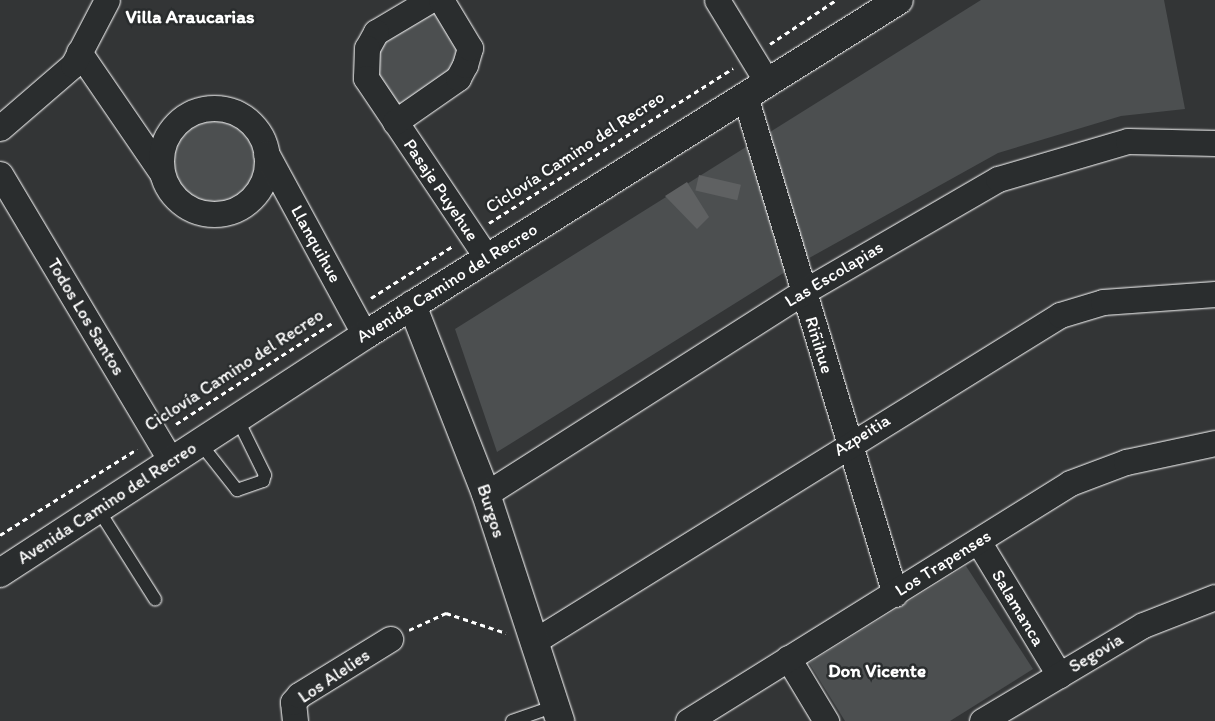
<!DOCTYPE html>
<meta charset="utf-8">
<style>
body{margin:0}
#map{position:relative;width:1215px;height:721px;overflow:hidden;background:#333536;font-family:Itim,sans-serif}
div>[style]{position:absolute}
.green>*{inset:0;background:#4c4f50}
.round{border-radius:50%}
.building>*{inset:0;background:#5f6162;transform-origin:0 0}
.path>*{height:3px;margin-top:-1.5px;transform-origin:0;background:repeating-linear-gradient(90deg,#fff 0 5px,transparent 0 9px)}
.roads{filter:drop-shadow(0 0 1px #fff) drop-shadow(0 0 1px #fff)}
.lane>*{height:12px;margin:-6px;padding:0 6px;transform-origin:6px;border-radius:6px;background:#2a2d2e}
.street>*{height:25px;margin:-12.5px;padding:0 12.5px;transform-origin:12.5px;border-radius:12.5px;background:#2a2d2e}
.street>.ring{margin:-12.5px;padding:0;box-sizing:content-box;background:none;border:25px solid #2a2d2e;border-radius:50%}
.secondary>*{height:28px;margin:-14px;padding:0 14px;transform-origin:14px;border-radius:14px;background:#2a2d2e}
span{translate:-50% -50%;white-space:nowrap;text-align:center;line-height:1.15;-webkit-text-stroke:5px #2a2d2e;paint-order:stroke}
.street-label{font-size:18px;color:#fff}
.neighbourhood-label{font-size:19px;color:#fff;font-weight:700}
</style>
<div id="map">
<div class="green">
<i style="clip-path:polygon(981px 0,1164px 0,1185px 109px,1121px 116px,998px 153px,793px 267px,497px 452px,455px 329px)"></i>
<i style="clip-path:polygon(435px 4px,463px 49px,459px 62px,397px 113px,372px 76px,381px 37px)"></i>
<i class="round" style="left:167px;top:114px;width:94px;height:94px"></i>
<i style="clip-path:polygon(966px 566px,1033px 669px,950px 721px,845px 721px,809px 663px)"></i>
</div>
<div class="building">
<i style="left:699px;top:175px;width:43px;height:16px;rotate:13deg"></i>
<i style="clip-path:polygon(687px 182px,709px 217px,697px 229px,665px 196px)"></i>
</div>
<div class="path">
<i style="left:770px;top:44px;width:79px;rotate:-33.7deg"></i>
<i style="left:489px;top:223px;width:289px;rotate:-32.4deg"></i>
<i style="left:371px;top:298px;width:97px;rotate:-32.4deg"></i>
<i style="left:176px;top:424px;width:186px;rotate:-32.9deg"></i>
<i style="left:0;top:535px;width:162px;rotate:-32.1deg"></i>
<i style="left:409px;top:630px;width:41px;rotate:-24.7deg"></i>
<i style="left:446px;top:613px;width:63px;rotate:18.4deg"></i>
</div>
<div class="roads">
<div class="lane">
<i style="left:200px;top:443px;width:60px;rotate:51.8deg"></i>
<i style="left:237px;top:490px;width:28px;rotate:-19deg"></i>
<i style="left:263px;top:481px;width:6px;rotate:-72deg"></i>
<i style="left:265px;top:475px;width:64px;rotate:-116.2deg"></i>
<i style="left:98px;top:509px;width:107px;rotate:57.7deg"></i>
<i style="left:512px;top:721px;width:46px;rotate:-19.2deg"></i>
</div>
<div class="street">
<i style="left:430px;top:0;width:63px;rotate:149.3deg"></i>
<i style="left:376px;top:32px;width:18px;rotate:119deg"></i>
<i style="left:367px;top:48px;width:30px;rotate:92deg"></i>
<i style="left:366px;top:78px;width:217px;rotate:56.1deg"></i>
<i style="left:717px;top:0;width:96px;rotate:58.6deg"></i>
<i style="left:79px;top:52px;width:147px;rotate:55.6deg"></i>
<i style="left:745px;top:96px;width:520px;rotate:73.24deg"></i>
<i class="ring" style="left:161px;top:108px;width:81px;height:81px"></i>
<i style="left:395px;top:122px;width:77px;rotate:-34.9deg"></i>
<i style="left:458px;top:78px;width:15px;rotate:-62deg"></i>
<i style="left:465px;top:65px;width:18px;rotate:-74deg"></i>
<i style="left:470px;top:48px;width:56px;rotate:-121.1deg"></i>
<i style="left:0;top:128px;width:96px;rotate:-40.8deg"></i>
<i style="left:73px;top:65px;width:73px;rotate:-62.4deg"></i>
<i style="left:266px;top:153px;width:207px;rotate:61.5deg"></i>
<i style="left:0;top:174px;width:334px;rotate:59.2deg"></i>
<i style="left:486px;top:494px;width:376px;rotate:-32.5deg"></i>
<i style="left:803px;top:292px;width:225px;rotate:-30.1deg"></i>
<i style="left:998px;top:179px;width:135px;rotate:-16.3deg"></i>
<i style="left:1128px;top:141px;width:87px;rotate:1.3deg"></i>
<i style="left:978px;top:541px;width:157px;rotate:58.8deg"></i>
<i style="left:533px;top:642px;width:620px;rotate:-31.82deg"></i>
<i style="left:1060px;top:315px;width:45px;rotate:-16.8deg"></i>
<i style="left:1103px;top:302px;width:112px;rotate:-4.1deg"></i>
<i style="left:788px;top:658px;width:74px;rotate:58.9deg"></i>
<i style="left:295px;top:721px;width:19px;rotate:-96deg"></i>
<i style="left:293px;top:702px;width:9px;rotate:-49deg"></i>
<i style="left:299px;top:695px;width:107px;rotate:-31.6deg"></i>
<i style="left:688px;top:721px;width:450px;rotate:-31.9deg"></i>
<i style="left:1070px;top:483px;width:60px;rotate:-20.6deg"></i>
<i style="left:1126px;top:462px;width:91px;rotate:-12.1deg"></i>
<i style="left:982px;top:721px;width:187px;rotate:-30.8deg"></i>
<i style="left:1143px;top:625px;width:77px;rotate:-21.3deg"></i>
</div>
<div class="secondary">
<i style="left:412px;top:305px;width:203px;rotate:68.6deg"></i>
<i style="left:486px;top:494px;width:239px;rotate:71.9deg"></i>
<i style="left:0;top:573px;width:436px;rotate:-33.1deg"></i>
<i style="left:365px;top:335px;width:630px;rotate:-32.1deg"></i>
</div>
</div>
<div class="street-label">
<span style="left:575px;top:152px;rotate:-33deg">Ciclovía Camino del Recreo</span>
<span style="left:441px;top:190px;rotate:56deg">Pasaje Puyehue</span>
<span style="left:316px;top:244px;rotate:61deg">Llanquihue</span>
<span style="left:834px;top:274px;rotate:-31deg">Las Escolapias</span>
<span style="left:447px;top:283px;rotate:-32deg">Avenida Camino del Recreo</span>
<span style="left:86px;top:317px;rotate:59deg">Todos Los Santos</span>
<span style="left:819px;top:345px;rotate:73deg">Riñihue</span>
<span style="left:234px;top:370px;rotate:-33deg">Ciclovía Camino del Recreo</span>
<span style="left:862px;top:435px;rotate:-32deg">Azpeitia</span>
<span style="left:107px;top:503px;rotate:-33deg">Avenida Camino del Recreo</span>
<span style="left:491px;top:511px;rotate:72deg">Burgos</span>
<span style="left:943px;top:563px;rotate:-32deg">Los Trapenses</span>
<span style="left:1018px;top:608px;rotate:59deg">Salamanca</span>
<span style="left:1096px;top:653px;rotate:-31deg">Segovia</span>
<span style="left:334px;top:676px;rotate:-34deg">Los Alelies</span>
</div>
<div class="neighbourhood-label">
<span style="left:190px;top:17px">Villa Araucarias</span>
<span style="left:877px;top:671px">Don Vicente</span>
</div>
</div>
